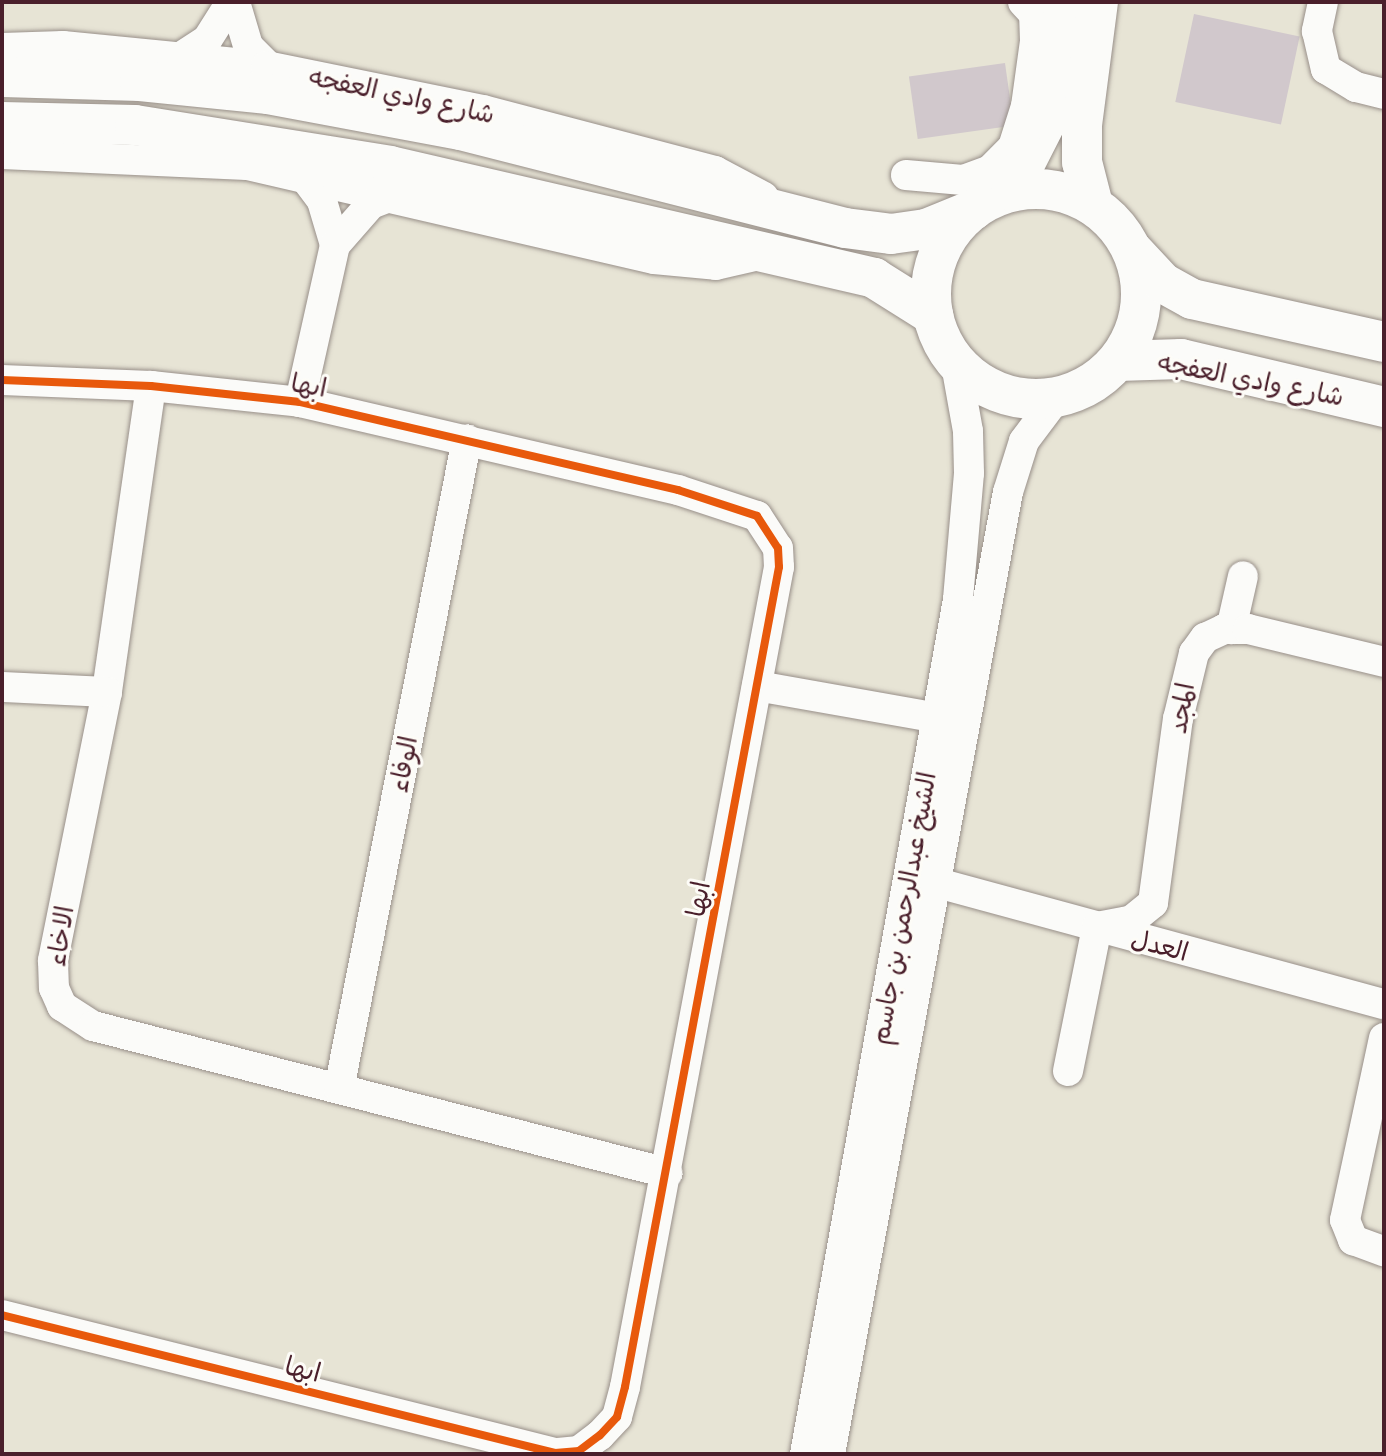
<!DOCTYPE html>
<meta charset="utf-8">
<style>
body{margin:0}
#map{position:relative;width:1386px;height:1456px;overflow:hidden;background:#e7e4d5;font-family:Delius,"Playpen Sans Arabic",sans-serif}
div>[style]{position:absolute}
.building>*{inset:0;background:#d1c8cc;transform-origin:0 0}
.roads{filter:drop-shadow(0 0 2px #988f89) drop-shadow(0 0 2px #988f89)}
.minor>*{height:30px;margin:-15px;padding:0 15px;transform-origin:15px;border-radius:15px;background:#fbfbf9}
.major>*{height:40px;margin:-20px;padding:0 20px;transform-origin:20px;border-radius:20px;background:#fbfbf9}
.major>.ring{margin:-20px;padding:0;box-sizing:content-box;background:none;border:40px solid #fbfbf9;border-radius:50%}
.cycleway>*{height:8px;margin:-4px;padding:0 4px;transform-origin:4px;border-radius:4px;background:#e8590c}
span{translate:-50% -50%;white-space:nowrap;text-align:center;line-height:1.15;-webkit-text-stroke:6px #fdfcf7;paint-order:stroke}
.street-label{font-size:26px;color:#4a1f2b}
.frame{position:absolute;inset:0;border:4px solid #4a1f2b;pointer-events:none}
</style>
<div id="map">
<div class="building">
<i style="left:1194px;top:14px;width:108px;height:90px;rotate:12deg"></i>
<i style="left:1005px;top:63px;width:63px;height:97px;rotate:82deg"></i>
</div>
<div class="roads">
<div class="minor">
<i style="left:235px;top:2px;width:46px;rotate:73.5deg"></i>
<i style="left:248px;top:46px;width:35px;rotate:45deg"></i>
<i style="left:1323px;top:2px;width:30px;rotate:102deg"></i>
<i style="left:1317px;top:31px;width:39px;rotate:77deg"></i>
<i style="left:1326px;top:69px;width:35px;rotate:31deg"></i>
<i style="left:1356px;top:87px;width:29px;rotate:14deg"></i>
<i style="left:2px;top:48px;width:61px;rotate:-1.9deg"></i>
<i style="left:63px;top:46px;width:204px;rotate:5.6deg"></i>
<i style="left:266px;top:66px;width:221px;rotate:11.5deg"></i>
<i style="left:483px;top:110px;width:240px;rotate:14.7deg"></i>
<i style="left:715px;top:171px;width:55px;rotate:28deg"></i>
<i style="left:176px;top:60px;width:37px;rotate:-33deg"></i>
<i style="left:207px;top:40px;width:45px;rotate:-57.7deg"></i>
<i style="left:2px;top:154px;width:245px;rotate:2.6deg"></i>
<i style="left:247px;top:165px;width:418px;rotate:13deg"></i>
<i style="left:654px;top:259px;width:62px;rotate:5.5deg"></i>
<i style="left:716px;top:265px;width:48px;rotate:-13.2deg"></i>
<i style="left:299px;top:170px;width:39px;rotate:53deg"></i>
<i style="left:322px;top:201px;width:46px;rotate:73.5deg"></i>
<i style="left:335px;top:245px;width:161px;rotate:102.6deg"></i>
<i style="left:906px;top:175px;width:57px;rotate:5deg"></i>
<i style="left:963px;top:180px;width:29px;rotate:-20deg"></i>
<i style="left:990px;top:170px;width:33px;rotate:-45deg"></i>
<i style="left:1013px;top:147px;width:43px;rotate:-72.4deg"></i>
<i style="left:1026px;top:106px;width:66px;rotate:-82.1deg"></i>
<i style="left:1035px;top:41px;width:27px;rotate:-92deg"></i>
<i style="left:1034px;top:14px;width:16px;rotate:-133deg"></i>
<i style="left:335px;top:245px;width:55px;rotate:-48.7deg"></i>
<i style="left:371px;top:204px;width:30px;rotate:-21deg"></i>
<i style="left:2px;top:380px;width:149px;rotate:2.3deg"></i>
<i style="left:151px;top:386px;width:150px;rotate:6.1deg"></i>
<i style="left:300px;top:402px;width:388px;rotate:13.1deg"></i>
<i style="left:678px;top:490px;width:83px;rotate:18.2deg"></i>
<i style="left:757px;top:516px;width:38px;rotate:57deg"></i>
<i style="left:778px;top:548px;width:19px;rotate:87deg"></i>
<i style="left:779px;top:567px;width:834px;rotate:100.64deg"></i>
<i style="left:625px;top:1387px;width:31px;rotate:105deg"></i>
<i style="left:617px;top:1417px;width:25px;rotate:133deg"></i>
<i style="left:600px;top:1435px;width:26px;rotate:143deg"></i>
<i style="left:579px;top:1451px;width:24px;rotate:175deg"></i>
<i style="left:555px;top:1453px;width:570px;rotate:-165.99deg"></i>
<i style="left:151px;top:386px;width:309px;rotate:98.2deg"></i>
<i style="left:107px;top:692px;width:274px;rotate:101.4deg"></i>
<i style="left:53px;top:961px;width:27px;rotate:88deg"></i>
<i style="left:54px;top:988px;width:20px;rotate:66deg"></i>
<i style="left:62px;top:1006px;width:37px;rotate:33deg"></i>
<i style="left:93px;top:1026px;width:593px;rotate:14.36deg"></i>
<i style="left:1231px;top:629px;width:54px;rotate:-77.2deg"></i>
<i style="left:757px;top:686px;width:202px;rotate:10deg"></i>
<i style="left:2px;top:687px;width:105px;rotate:2.7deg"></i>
<i style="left:919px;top:878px;width:482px;rotate:15.2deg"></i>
<i style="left:1384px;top:1038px;width:186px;rotate:102.1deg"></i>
<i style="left:1345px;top:1220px;width:22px;rotate:68deg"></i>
<i style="left:1353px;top:1240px;width:33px;rotate:20deg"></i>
<i style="left:1068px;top:1071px;width:147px;rotate:-78.6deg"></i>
<i style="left:1097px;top:927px;width:36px;rotate:-11deg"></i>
<i style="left:1132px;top:920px;width:27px;rotate:-39deg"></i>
<i style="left:1153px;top:903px;width:186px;rotate:-82.3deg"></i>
<i style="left:1178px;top:719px;width:68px;rotate:-76.4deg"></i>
<i style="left:1194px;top:653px;width:19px;rotate:-54deg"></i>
<i style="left:1205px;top:638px;width:21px;rotate:-25deg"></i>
<i style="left:1224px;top:629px;width:24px"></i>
<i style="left:1248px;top:629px;width:140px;rotate:13.6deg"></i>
<i style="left:339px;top:1089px;width:662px;rotate:-78.86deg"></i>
<i style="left:805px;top:1454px;width:869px;rotate:-79.85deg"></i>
<i style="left:958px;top:599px;width:126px;rotate:-85deg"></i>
<i style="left:969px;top:473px;width:42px;rotate:-91.4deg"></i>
<i style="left:968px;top:431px;width:73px;rotate:-100.2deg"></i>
<i style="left:830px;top:1454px;width:978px;rotate:-79.52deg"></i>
<i style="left:1008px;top:492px;width:53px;rotate:-72.6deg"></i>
<i style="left:1024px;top:441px;width:55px;rotate:-53.1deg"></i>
</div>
<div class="major">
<i style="left:2px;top:77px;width:138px;rotate:1.7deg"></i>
<i style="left:140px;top:81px;width:129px;rotate:5.8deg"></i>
<i style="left:268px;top:94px;width:196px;rotate:10.6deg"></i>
<i style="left:461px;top:130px;width:396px;rotate:14.3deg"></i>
<i style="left:845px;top:228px;width:46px;rotate:7.4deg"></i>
<i style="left:891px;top:234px;width:35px;rotate:-8deg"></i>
<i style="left:926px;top:229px;width:51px;rotate:-22deg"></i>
<i style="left:2px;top:122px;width:133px;rotate:1.3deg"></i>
<i style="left:135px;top:125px;width:258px;rotate:9.1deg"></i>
<i style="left:390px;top:166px;width:497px;rotate:13deg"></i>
<i style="left:874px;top:278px;width:70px;rotate:32.1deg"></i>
<i class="ring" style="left:931px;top:189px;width:170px;height:170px"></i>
<i style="left:1011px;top:191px;width:80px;rotate:-63.1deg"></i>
<i style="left:1047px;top:120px;width:119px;rotate:-81.3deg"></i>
<i style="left:1093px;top:205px;width:44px;rotate:-104.3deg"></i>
<i style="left:1082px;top:162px;width:37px;rotate:-90deg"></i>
<i style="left:1082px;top:125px;width:124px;rotate:-82.6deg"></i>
<i style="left:1133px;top:251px;width:44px;rotate:46.8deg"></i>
<i style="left:1163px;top:283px;width:33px;rotate:29deg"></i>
<i style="left:1192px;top:299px;width:197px;rotate:12.6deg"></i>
<i style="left:1118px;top:361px;width:63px;rotate:-1.8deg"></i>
<i style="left:1181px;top:359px;width:209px;rotate:13.3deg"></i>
</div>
</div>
<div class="cycleway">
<i style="left:2px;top:380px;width:149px;rotate:2.3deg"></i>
<i style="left:151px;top:386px;width:150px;rotate:6.1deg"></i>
<i style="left:300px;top:402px;width:388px;rotate:13.1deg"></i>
<i style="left:678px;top:490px;width:83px;rotate:18.2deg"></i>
<i style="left:757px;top:516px;width:38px;rotate:57deg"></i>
<i style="left:778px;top:548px;width:19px;rotate:87deg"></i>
<i style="left:779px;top:567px;width:834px;rotate:100.64deg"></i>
<i style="left:625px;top:1387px;width:31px;rotate:105deg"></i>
<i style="left:617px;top:1417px;width:25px;rotate:133deg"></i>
<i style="left:600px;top:1435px;width:26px;rotate:143deg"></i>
<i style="left:579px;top:1451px;width:24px;rotate:175deg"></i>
<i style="left:555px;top:1453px;width:570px;rotate:-165.99deg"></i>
</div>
<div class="street-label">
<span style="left:402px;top:95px;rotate:12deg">شارع وادي العفجه</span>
<span style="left:1251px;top:379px;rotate:11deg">شارع وادي العفجه</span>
<span style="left:309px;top:385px;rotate:10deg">ابها</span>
<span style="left:1181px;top:708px;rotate:-80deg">المجد</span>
<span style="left:403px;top:764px;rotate:-79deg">الوفاء</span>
<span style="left:698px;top:899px;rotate:-80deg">ابها</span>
<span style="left:903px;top:908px;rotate:-80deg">الشيخ عبدالرحمن بن جاسم</span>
<span style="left:60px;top:936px;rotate:-81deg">الاخاء</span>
<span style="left:1160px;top:945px;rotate:15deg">العدل</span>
<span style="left:303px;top:1369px;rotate:14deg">ابها</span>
</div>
<div class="frame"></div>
</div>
